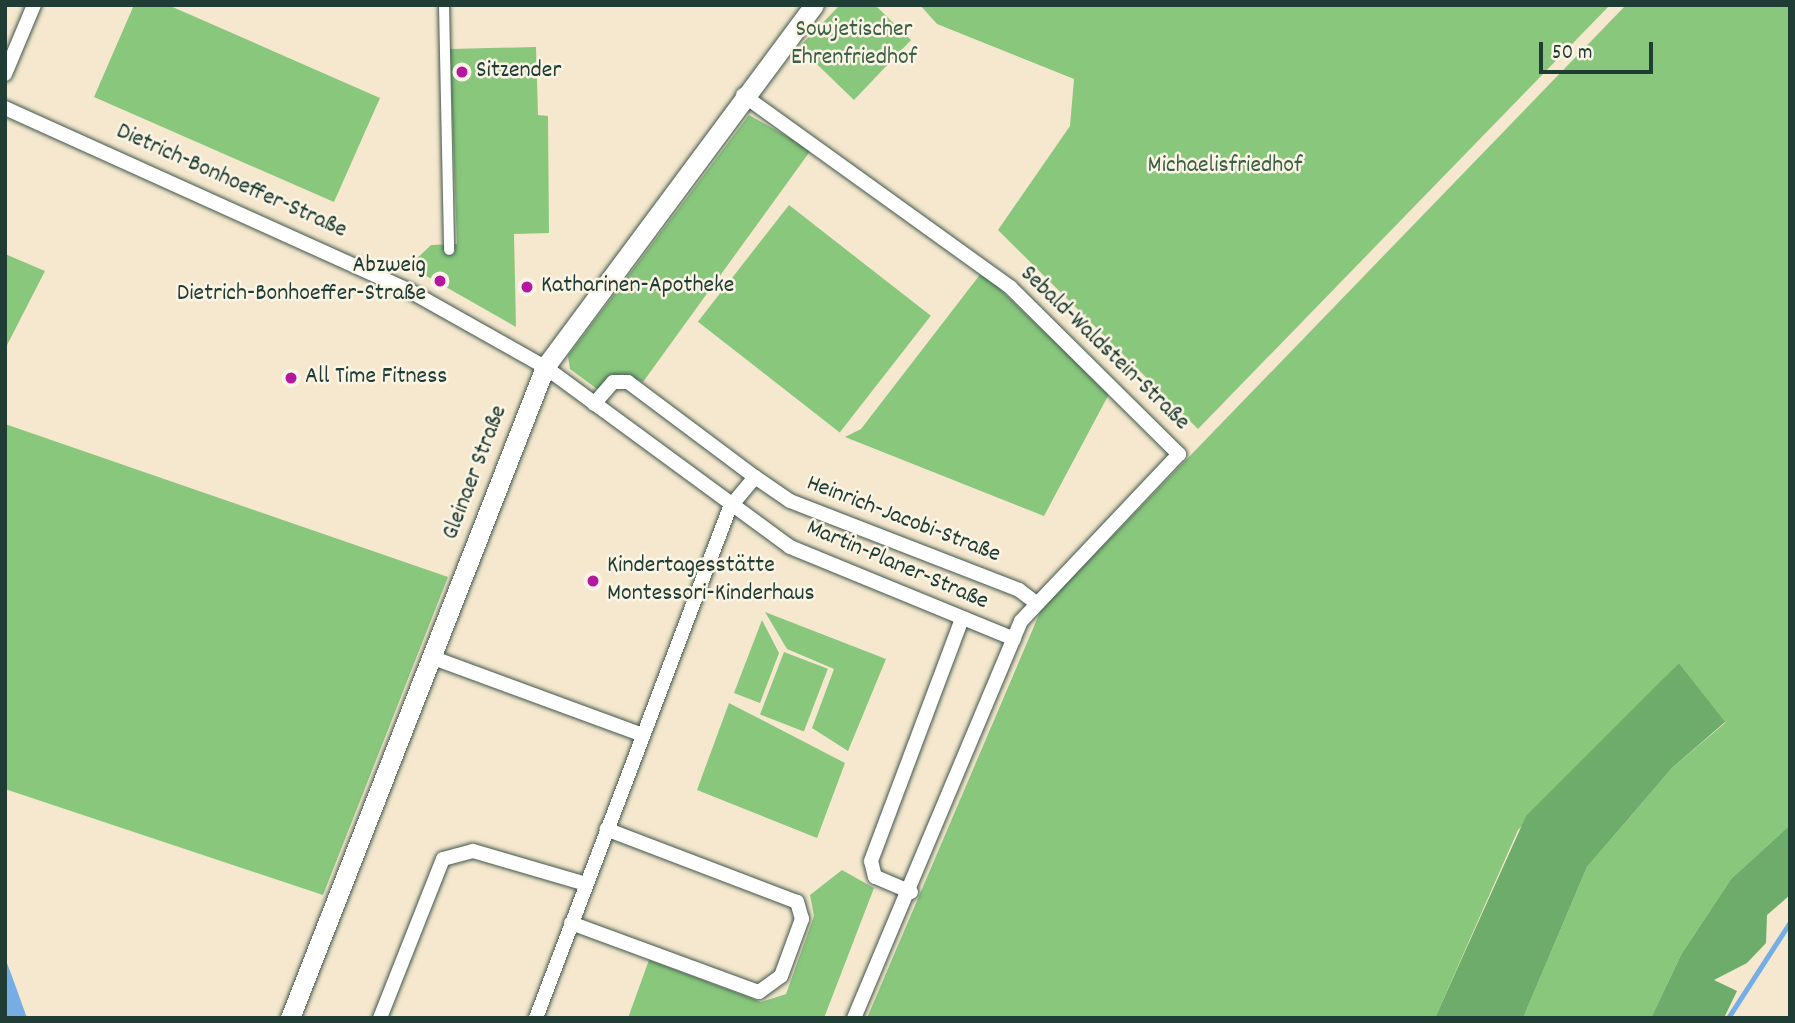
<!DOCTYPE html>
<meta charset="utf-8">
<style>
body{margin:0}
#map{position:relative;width:1795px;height:1023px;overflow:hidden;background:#f5e8ce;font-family:Dekko,sans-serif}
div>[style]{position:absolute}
.green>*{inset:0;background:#89c77d;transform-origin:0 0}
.forest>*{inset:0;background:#6eac6c}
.water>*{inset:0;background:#76ade5}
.stream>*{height:4.5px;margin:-2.25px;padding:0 2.25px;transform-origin:2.25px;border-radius:2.25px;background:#76ade5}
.roads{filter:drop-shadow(0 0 2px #3f574b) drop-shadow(0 0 2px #3f574b)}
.pedestrian>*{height:10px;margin:-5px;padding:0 5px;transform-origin:5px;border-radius:5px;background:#fff}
.minor>*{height:14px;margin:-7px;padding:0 7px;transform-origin:7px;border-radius:7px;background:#fff}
.tertiary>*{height:19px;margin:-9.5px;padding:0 9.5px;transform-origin:9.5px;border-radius:9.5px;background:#fff}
.dots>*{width:19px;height:19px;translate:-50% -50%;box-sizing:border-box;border:4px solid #fcf5e5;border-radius:50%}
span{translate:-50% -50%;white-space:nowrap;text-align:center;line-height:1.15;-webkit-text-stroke:5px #fcf5e5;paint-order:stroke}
.park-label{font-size:24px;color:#3a6046}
.poi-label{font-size:24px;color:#1f3d34}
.left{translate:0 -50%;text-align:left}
.right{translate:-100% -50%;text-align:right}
.street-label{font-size:24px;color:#1f3d34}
.frame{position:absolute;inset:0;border:7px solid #1f3d34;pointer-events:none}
.scale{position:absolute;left:1539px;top:42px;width:114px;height:32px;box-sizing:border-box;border:4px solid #1f3d34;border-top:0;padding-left:9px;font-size:21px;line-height:24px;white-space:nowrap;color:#1f3d34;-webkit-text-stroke:5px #fcf5e5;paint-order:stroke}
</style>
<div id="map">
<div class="green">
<i style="clip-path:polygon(134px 5px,168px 5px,380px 98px,334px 202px,94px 97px)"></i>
<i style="clip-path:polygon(840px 5px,875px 5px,911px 40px,854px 100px,799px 47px)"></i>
<i style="clip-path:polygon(920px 5px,1610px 5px,1198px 429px,998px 230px,1070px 126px,1074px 79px,937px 24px)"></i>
<i style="clip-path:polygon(1626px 5px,1790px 5px,1790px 825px,1731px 879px,1682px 953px,1651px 1018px,1523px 1018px,1587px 867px,1672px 768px,1725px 723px,1679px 663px,1518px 830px,1435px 1018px,867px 1018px,1041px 610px)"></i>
<i style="clip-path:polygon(536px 47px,538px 115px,548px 116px,549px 233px,514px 234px,516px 327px,409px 266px,431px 245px,457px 244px,450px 49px)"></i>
<i style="clip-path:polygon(749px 115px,811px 150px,643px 382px,622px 374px,597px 389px,570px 369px,568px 356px)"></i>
<i style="left:789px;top:205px;width:180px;height:148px;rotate:38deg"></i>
<i style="clip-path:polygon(5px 254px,45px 271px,5px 349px)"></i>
<i style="clip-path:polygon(982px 272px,1109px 394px,1044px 516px,845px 437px,861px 429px)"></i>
<i style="clip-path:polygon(5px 424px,448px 577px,323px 895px,5px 789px)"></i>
<i style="clip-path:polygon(765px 612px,886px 659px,848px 751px,812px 728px,834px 669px,787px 649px)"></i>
<i style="clip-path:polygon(762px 620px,779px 653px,760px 703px,734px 693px)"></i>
<i style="left:784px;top:652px;width:47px;height:67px;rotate:21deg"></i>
<i style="clip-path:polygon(729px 703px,845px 763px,817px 838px,697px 790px)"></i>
<i style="clip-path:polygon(842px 870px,874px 888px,824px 1018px,628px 1018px,649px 960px,761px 1002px,786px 994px,814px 916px,810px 895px)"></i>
</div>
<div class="forest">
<i style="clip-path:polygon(1679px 663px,1725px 722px,1672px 768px,1587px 867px,1523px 1018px,1435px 1018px,1526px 816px)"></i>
<i style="clip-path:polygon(1790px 825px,1790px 895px,1767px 915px,1766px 943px,1747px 963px,1714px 980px,1737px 991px,1724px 1018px,1651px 1018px,1682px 953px,1731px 879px)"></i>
</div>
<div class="water">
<i style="clip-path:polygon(5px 958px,13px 979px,27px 1018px,5px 1018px)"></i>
</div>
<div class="stream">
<i style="left:1728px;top:1018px;width:114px;rotate:-57.1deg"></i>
</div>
<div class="roads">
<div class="pedestrian">
<i style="left:444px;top:5px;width:245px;rotate:88.8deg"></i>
</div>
<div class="minor">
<i style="left:5px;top:74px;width:75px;rotate:-67.2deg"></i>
<i style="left:743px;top:95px;width:329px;rotate:35.7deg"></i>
<i style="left:1010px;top:287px;width:238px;rotate:44.7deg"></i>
<i style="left:1179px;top:454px;width:230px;rotate:133.4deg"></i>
<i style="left:1021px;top:621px;width:431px;rotate:112.8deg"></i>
<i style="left:5px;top:108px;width:444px;rotate:24.3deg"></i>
<i style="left:410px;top:291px;width:155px;rotate:29.4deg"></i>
<i style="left:545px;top:367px;width:304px;rotate:36.3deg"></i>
<i style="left:790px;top:547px;width:242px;rotate:22.3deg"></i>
<i style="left:594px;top:404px;width:29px;rotate:-49deg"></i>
<i style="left:613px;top:382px;width:15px"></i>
<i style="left:628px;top:382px;width:159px;rotate:36.8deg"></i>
<i style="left:431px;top:657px;width:226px;rotate:20.2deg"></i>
<i style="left:911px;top:892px;width:39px;rotate:-157deg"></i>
<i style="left:875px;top:877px;width:16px;rotate:-104deg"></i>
<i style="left:871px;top:861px;width:259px;rotate:-69.4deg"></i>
<i style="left:571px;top:923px;width:200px;rotate:20.2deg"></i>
<i style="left:759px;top:992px;width:27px;rotate:-36deg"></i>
<i style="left:781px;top:976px;width:61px;rotate:-69.8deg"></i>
<i style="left:802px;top:919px;width:18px;rotate:-106deg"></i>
<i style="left:797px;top:902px;width:204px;rotate:-159.1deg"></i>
<i style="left:380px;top:1018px;width:171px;rotate:-68.4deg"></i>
<i style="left:443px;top:859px;width:31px;rotate:-15deg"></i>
<i style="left:473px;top:851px;width:118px;rotate:16.3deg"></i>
<i style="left:536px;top:1018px;width:547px;rotate:-69.21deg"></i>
<i style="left:730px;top:507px;width:39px;rotate:-50deg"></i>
<i style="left:755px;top:477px;width:42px;rotate:34.4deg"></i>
<i style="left:790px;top:501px;width:246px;rotate:21.2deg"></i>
<i style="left:1019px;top:590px;width:21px;rotate:37deg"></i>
</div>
<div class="tertiary">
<i style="left:290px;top:1018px;width:699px;rotate:-68.61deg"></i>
<i style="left:545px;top:367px;width:451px;rotate:-53.4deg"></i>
</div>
</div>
<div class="dots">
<i style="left:462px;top:72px;background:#b5179e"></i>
<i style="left:440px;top:281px;background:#b5179e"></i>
<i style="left:527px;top:287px;background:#b5179e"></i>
<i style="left:291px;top:378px;background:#b5179e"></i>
<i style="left:593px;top:581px;background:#b5179e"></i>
</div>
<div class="park-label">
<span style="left:854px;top:45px">Sowjetischer<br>Ehrenfriedhof</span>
<span style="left:1225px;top:167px">Michaelisfriedhof</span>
</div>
<div class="poi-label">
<span class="left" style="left:476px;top:72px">Sitzender</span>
<span class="right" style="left:426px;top:281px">Abzweig<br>Dietrich-Bonhoeffer-Straße</span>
<span class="left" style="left:541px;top:287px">Katharinen-Apotheke</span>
<span class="left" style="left:305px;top:378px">All Time Fitness</span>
<span class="left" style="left:607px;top:581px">Kindertagesstätte<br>Montessori-Kinderhaus</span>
</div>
<div class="street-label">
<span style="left:231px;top:182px;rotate:24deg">Dietrich-Bonhoeffer-Straße</span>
<span style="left:1104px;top:349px;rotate:44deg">Sebald-Waldstein-Straße</span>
<span style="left:476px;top:473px;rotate:-69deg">Gleinaer Straße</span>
<span style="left:903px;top:520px;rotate:21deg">Heinrich-Jacobi-Straße</span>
<span style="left:897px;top:566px;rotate:23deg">Martin-Planer-Straße</span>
</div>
<div class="frame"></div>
<div class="scale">50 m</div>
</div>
